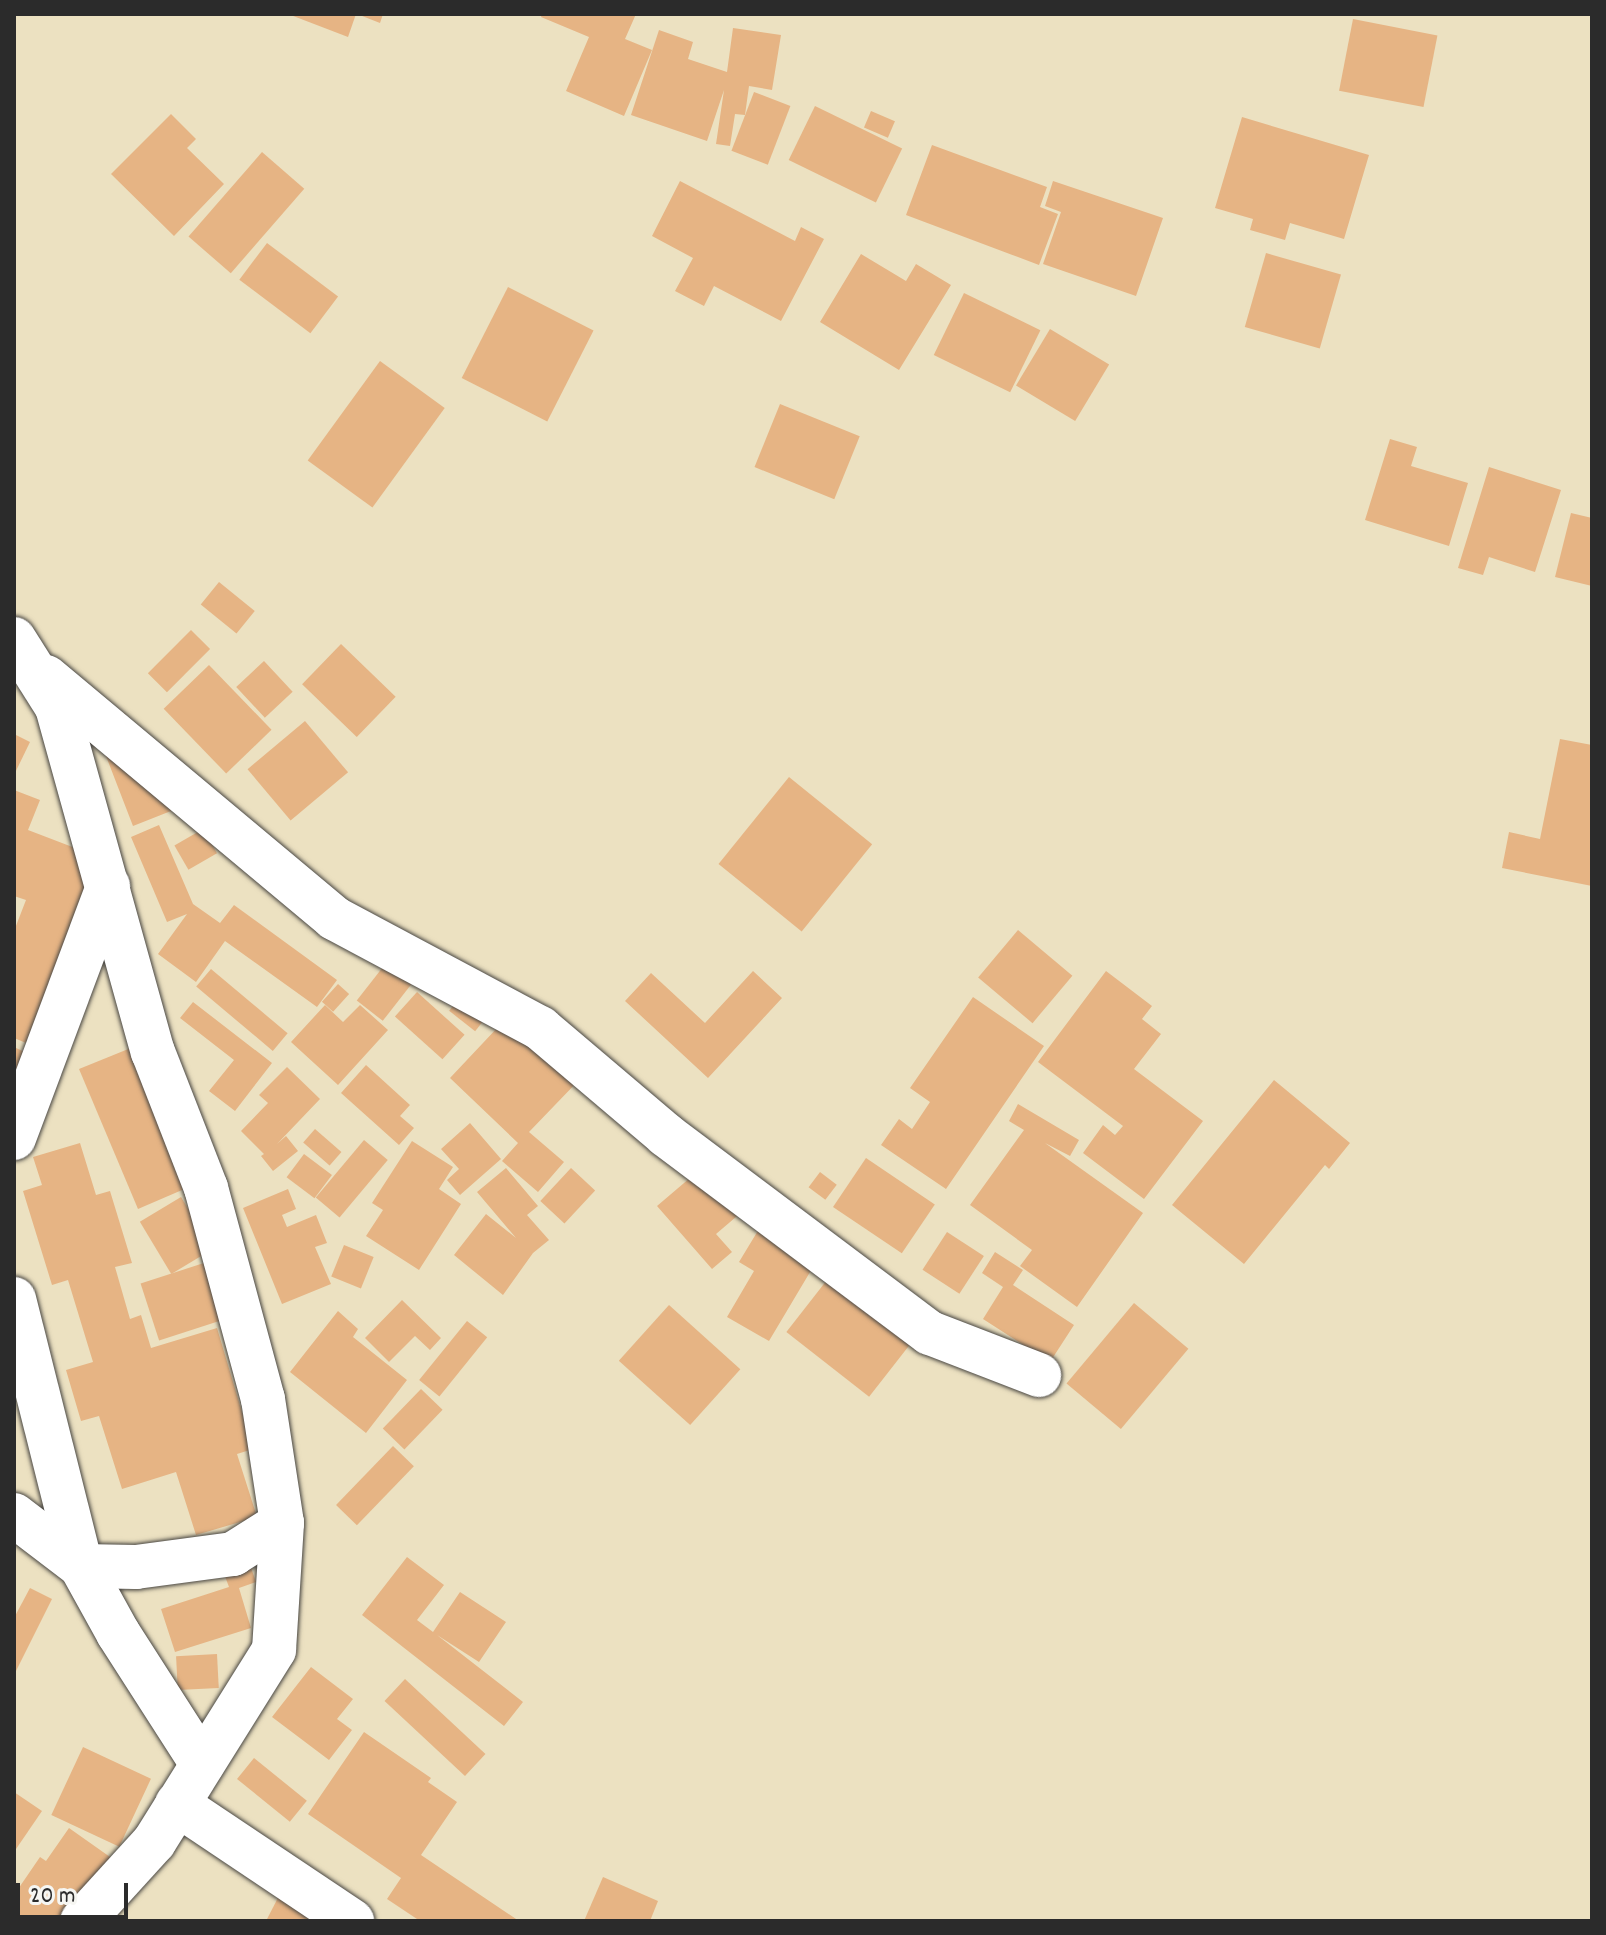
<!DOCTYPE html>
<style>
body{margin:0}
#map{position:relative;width:1606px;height:1935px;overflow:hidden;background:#ece1c1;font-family:Dekko,sans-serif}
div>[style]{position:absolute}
.building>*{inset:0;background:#e6b484;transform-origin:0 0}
.roads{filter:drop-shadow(0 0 2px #484642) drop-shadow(0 0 2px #484642)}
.minor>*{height:44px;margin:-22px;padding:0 22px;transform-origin:22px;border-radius:22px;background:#fff}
span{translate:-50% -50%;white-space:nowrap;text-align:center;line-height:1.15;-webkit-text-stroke:6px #f6f6f2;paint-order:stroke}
.frame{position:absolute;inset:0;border:16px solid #2b2b2b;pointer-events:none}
.scale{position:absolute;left:16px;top:1883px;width:112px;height:36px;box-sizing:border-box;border:4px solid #2b2b2b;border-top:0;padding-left:10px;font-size:24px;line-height:28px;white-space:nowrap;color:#2b2b2b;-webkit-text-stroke:6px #f6f6f2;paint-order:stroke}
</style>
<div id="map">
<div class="building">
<i style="clip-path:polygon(288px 14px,356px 14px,348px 37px)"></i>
<i style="clip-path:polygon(357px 14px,383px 14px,380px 23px)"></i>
<i style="clip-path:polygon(542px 14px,636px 14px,625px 39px,652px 50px,624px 116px,566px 91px,589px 37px,541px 17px)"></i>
<i style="left:1353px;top:19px;width:86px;height:73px;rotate:11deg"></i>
<i style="clip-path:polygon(733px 28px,781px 35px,772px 90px,749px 86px,745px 115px,735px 114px,730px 146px,716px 144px,724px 90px,707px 141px,631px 115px,659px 30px,693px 42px,688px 59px,727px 72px)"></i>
<i style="left:754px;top:92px;width:39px;height:63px;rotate:21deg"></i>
<i style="left:815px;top:106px;width:97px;height:60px;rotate:26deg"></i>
<i style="left:871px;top:111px;width:26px;height:18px;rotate:23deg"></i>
<i style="clip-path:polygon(171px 114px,196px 139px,187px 148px,224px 184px,174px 236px,111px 174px)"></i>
<i style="clip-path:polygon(1242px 117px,1369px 155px,1344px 239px,1290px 223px,1285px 240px,1250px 230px,1253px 219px,1215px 208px)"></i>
<i style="clip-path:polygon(932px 145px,1047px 187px,1040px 207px,1058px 214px,1039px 265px,906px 215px)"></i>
<i style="left:262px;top:152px;width:56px;height:112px;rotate:41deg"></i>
<i style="clip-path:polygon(680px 181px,795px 241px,801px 227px,824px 239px,781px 321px,714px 286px,704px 306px,675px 291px,693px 258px,652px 236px)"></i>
<i style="clip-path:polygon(1053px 181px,1163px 218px,1136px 296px,1043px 264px,1061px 212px,1045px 206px)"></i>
<i style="left:267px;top:243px;width:89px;height:46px;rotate:37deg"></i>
<i style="left:1266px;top:253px;width:78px;height:77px;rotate:16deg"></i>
<i style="clip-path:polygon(861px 254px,906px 281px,916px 264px,951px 285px,899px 370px,820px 322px)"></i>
<i style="left:508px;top:287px;width:96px;height:102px;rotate:27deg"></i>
<i style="left:964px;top:293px;width:85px;height:69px;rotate:26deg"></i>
<i style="left:1050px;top:329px;width:69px;height:66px;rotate:31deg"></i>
<i style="left:380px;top:361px;width:80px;height:123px;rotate:36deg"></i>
<i style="left:780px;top:404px;width:86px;height:68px;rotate:22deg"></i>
<i style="clip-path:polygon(1390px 439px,1417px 447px,1411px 466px,1468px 483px,1449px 546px,1365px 520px)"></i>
<i style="clip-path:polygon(1489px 467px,1561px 490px,1535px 572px,1489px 557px,1483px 575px,1458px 568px)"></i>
<i style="clip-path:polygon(1571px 513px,1592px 518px,1592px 586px,1555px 577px)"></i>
<i style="left:219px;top:582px;width:46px;height:29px;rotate:39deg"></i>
<i style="left:191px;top:630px;width:27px;height:61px;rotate:45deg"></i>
<i style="left:341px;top:644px;width:76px;height:56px;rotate:44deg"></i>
<i style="left:264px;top:661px;width:42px;height:38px;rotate:47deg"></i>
<i style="left:209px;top:665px;width:90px;height:63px;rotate:46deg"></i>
<i style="clip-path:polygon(125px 713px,144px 763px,152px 760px,171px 811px,133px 826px,94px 725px)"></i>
<i style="left:305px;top:721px;width:67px;height:75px;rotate:50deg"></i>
<i style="clip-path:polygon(14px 734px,30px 742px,14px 775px)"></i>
<i style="clip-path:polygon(1560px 739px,1592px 745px,1592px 886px,1502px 868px,1509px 832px,1540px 839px)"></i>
<i style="left:789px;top:777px;width:107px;height:112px;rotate:39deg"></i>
<i style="clip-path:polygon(14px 790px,40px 800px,28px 830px,96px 856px,95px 889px,31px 1045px,14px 1038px,14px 931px,26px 900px,14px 896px)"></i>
<i style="clip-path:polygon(159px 825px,193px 904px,220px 923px,234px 905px,337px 980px,317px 1007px,225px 941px,196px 982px,158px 954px,187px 914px,167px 922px,131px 837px)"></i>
<i style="left:203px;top:829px;width:28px;height:33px;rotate:60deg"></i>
<i style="left:1018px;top:930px;width:71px;height:62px;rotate:40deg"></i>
<i style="left:390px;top:958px;width:33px;height:54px;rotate:38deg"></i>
<i style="left:211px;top:969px;width:100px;height:23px;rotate:40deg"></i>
<i style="clip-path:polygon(753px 971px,782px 998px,708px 1078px,625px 1001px,651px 973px,705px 1023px)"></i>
<i style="clip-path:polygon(1106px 971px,1152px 1006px,1142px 1019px,1161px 1034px,1134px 1069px,1203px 1121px,1144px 1199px,1083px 1153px,1103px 1125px,1115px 1135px,1123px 1126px,1038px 1062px)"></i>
<i style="left:338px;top:984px;width:15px;height:24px;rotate:42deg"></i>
<i style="left:467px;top:988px;width:33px;height:29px;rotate:38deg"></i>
<i style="left:417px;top:992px;width:64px;height:33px;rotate:42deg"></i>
<i style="clip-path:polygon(973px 997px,1044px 1046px,946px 1189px,881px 1145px,899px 1119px,912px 1129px,930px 1102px,910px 1088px)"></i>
<i style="clip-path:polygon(193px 1002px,272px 1063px,235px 1111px,209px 1091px,234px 1060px,180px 1018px)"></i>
<i style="clip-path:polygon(325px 1005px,343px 1022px,360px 1005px,388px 1030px,338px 1085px,291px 1042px)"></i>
<i style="clip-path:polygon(515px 1009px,580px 1079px,529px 1132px,564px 1162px,538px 1192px,502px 1161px,518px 1143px,450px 1078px)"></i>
<i style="clip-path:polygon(148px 1041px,196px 1184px,138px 1209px,79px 1069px)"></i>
<i style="clip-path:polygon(14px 1047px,33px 1056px,14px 1099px)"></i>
<i style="clip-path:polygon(366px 1065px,410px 1105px,400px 1116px,414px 1128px,399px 1145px,341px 1093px)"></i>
<i style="clip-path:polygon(287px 1067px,320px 1099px,277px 1144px,286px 1136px,298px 1151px,273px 1171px,261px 1156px,264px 1154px,241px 1131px,268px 1103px,259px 1095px)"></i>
<i style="clip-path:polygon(1274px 1080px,1350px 1143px,1329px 1169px,1325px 1165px,1244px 1264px,1172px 1205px)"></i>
<i style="clip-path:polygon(1018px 1104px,1079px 1140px,1070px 1156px,1045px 1143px,1143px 1213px,1077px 1307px,1020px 1266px,1032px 1250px,970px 1205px,1024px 1130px,1009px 1121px)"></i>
<i style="clip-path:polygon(470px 1123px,501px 1159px,460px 1195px,447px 1180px,459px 1169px,441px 1149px)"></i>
<i style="left:315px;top:1129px;width:35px;height:18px;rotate:41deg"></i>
<i style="left:364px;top:1140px;width:31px;height:75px;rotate:40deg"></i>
<i style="clip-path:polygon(412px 1141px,453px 1167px,439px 1189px,461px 1204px,419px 1270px,366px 1236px,383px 1210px,372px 1203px)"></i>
<i style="clip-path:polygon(80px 1143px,96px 1195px,110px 1191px,132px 1263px,115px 1267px,130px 1319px,141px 1315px,151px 1348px,217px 1328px,253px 1449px,237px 1454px,257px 1517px,196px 1535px,176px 1472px,122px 1489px,99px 1416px,81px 1421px,66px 1370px,93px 1362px,68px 1280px,52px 1285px,23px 1191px,42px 1185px,33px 1157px)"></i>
<i style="left:304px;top:1154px;width:35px;height:29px;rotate:37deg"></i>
<i style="left:866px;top:1158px;width:83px;height:59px;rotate:34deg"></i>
<i style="clip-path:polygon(704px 1166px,743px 1211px,716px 1234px,732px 1252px,712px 1269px,657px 1206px)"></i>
<i style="clip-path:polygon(506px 1168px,538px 1206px,527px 1215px,549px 1240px,533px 1253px,503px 1295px,454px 1255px,486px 1214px,516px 1238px,477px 1192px)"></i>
<i style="left:571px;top:1168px;width:33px;height:45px;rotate:43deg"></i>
<i style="left:820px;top:1172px;width:21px;height:19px;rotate:37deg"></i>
<i style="clip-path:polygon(288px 1189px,296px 1209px,282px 1215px,287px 1227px,316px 1215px,327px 1243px,315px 1247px,331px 1284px,282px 1304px,243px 1208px)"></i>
<i style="left:181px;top:1197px;width:61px;height:48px;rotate:59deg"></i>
<i style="clip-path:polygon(759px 1229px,816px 1262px,769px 1341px,727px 1317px,754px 1271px,739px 1262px)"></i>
<i style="left:947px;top:1232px;width:44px;height:45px;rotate:33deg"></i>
<i style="left:344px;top:1245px;width:32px;height:34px;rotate:22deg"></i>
<i style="clip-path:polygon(995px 1252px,1023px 1270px,1013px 1285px,1074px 1325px,1050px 1362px,983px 1319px,1003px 1287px,982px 1273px)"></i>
<i style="left:210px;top:1261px;width:60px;height:73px;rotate:72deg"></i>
<i style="left:827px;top:1280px;width:105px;height:66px;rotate:38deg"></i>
<i style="clip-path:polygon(402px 1300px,441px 1338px,430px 1350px,415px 1336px,389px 1362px,365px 1338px)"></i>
<i style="left:1134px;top:1303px;width:71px;height:105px;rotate:40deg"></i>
<i style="left:669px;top:1305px;width:96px;height:75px;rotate:42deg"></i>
<i style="clip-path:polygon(338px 1311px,358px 1329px,353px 1337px,407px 1380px,366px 1433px,290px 1372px)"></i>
<i style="left:467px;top:1321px;width:26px;height:76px;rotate:39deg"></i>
<i style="left:421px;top:1389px;width:30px;height:55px;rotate:44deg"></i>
<i style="left:393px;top:1446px;width:29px;height:82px;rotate:44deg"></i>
<i style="clip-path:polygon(407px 1557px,444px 1585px,417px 1620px,433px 1632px,460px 1592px,506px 1622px,479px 1662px,437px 1635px,523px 1702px,504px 1726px,362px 1615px)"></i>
<i style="clip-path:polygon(249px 1562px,256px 1582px,239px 1588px,251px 1628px,175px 1652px,161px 1609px,229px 1587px,223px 1571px)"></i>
<i style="clip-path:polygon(30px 1588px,52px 1599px,14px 1675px,14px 1618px)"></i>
<i style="left:217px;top:1654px;width:34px;height:41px;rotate:87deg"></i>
<i style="clip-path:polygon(311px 1667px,353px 1699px,337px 1719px,352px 1730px,329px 1760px,272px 1717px)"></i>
<i style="left:405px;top:1679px;width:110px;height:30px;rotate:43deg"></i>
<i style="clip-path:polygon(364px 1732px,431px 1778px,428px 1782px,457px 1802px,421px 1855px,519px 1921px,420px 1921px,387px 1899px,401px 1878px,308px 1814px)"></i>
<i style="left:83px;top:1747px;width:75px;height:75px;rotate:25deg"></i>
<i style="left:254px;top:1758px;width:68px;height:27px;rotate:39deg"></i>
<i style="clip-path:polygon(14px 1792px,42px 1811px,14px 1852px)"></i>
<i style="clip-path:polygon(69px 1828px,120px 1864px,65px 1921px,14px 1921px,14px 1895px,40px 1857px,46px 1861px)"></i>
<i style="clip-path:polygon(603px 1877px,658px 1901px,650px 1921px,584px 1921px)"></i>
<i style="clip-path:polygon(282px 1890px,317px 1908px,311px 1921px,266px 1921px)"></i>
</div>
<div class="roads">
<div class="minor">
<i style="left:14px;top:639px;width:80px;rotate:57.7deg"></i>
<i style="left:57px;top:707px;width:358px;rotate:74.5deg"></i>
<i style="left:153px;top:1052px;width:146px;rotate:68.7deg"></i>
<i style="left:206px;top:1188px;width:219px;rotate:74.9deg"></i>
<i style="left:263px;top:1399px;width:125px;rotate:81.3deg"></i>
<i style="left:282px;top:1523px;width:127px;rotate:93.6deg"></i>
<i style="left:274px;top:1650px;width:226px;rotate:122deg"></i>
<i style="left:154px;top:1842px;width:107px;rotate:132.3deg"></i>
<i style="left:46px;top:677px;width:376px;rotate:39.9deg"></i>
<i style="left:334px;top:918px;width:234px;rotate:28.1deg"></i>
<i style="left:540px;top:1028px;width:165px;rotate:40.3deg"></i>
<i style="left:666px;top:1135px;width:330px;rotate:36.9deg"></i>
<i style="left:930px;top:1333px;width:117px;rotate:21.1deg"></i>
<i style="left:14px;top:1138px;width:269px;rotate:-69.5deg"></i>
<i style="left:14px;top:1299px;width:275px;rotate:75.9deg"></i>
<i style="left:81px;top:1566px;width:77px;rotate:61.1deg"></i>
<i style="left:118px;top:1633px;width:156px;rotate:57.3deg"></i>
<i style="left:14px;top:1515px;width:84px;rotate:37.3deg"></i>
<i style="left:81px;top:1566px;width:55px;rotate:1deg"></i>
<i style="left:136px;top:1567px;width:98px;rotate:-7.6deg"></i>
<i style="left:233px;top:1554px;width:58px;rotate:-32.3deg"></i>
<i style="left:177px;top:1804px;width:211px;rotate:33.8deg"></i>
</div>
</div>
<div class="frame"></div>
<div class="scale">20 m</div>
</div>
